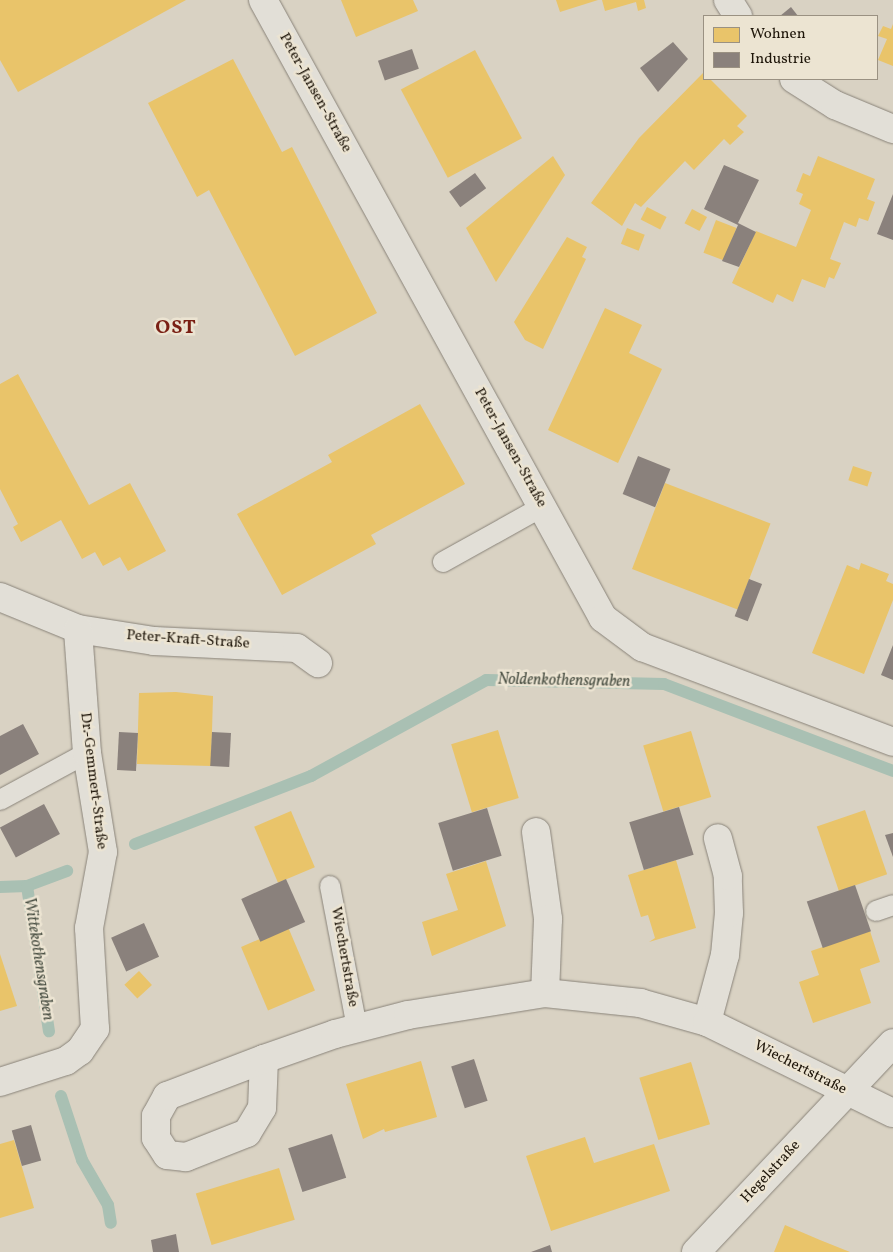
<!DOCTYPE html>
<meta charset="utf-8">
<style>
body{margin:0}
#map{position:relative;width:893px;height:1252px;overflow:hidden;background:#d9d2c3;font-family:Vollkorn,serif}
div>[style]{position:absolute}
.homes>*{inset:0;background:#e9c46a;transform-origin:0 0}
.industry>*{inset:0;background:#8a817c;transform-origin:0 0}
.stream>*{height:12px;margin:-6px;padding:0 6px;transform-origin:6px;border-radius:6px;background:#a9c0b3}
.roads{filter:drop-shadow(0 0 1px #898379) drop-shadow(0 0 1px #898379)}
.lane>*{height:20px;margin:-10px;padding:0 10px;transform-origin:10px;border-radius:10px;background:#e2dfd7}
.street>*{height:28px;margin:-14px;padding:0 14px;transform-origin:14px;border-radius:14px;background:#e2dfd7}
span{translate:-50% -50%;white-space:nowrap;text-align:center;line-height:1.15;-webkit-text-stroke:5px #ece4d2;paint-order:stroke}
.street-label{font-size:15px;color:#1e1509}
.water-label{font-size:16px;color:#484e42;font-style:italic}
.district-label{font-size:20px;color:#7a1f14;font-weight:700;letter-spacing:1px}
.legend{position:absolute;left:703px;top:15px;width:175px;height:65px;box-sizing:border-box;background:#ece4d2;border:1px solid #9a9182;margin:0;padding:6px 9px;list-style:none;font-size:15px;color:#1e1509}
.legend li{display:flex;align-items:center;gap:10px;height:25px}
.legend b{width:25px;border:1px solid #9a9182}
</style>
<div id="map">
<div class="homes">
<i style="clip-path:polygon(0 0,186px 0,18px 92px,0 60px)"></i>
<i style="clip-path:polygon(341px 0,413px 0,418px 11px,356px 37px)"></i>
<i style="clip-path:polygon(556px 0,598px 0,560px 12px)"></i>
<i style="clip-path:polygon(602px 0,644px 0,646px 8px,638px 11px,636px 2px,605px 11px)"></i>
<i style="clip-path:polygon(893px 24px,893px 66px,878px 60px,887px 39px,878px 36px,883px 26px,891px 29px)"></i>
<i style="left:475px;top:50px;width:100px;height:84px;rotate:62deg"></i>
<i style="clip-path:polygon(233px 59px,282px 152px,292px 147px,377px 313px,295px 356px,209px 190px,197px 197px,148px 103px)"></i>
<i style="clip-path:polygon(704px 72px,704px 79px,710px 79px,747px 116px,737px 126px,744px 132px,730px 145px,724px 139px,694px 170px,685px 161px,641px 207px,635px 203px,622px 226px,591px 203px,639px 138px)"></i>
<i style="clip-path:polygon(553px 156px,565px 175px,496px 282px,466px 228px)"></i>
<i style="clip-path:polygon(818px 156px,875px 179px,867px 199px,875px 202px,868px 221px,859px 218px,856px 227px,844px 222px,830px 259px,841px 263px,834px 279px,829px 277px,825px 288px,802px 279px,793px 302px,777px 294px,773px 303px,732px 283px,756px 231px,796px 247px,811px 210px,799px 204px,803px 194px,796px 191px,803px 173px,810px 176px)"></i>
<i style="left:647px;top:207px;width:22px;height:14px;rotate:27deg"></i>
<i style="left:692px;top:209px;width:17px;height:16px;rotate:28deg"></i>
<i style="left:716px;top:220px;width:22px;height:35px;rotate:21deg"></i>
<i style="left:627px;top:228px;width:19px;height:17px;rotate:21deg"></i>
<i style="clip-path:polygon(567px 237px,587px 247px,582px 257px,586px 259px,543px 349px,525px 340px,514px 322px)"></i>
<i style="clip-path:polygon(605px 308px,642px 325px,629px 353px,662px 369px,618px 463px,548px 430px)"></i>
<i style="clip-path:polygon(18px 374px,89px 505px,130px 483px,166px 551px,128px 571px,120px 557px,103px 566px,95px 552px,82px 559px,61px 520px,21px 542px,13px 527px,18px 524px,0 489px,0 384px)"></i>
<i style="clip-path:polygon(420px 404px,465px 484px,371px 535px,376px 544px,282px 595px,237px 514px,332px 462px,328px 455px)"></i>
<i style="left:853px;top:466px;width:20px;height:15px;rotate:18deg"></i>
<i style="left:665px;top:483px;width:113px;height:92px;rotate:21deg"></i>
<i style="clip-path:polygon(861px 563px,889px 574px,886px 581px,893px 584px,893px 600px,864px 674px,812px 653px,847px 565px,859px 570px)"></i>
<i style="clip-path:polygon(176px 692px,213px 696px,211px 766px,137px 764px,139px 693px)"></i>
<i style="left:498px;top:730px;width:71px;height:49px;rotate:73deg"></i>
<i style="left:691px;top:731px;width:69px;height:50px;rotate:73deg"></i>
<i style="left:865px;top:810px;width:68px;height:51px;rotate:71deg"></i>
<i style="left:291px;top:811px;width:61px;height:40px;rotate:67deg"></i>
<i style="clip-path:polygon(676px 860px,696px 928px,649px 942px,655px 938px,648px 915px,641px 917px,628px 875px)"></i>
<i style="clip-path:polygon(486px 861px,506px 926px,432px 956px,422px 922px,458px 910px,446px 874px)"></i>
<i style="left:288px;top:927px;width:69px;height:51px;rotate:67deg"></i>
<i style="clip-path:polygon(870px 931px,880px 962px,860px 969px,871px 1003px,813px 1023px,799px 982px,819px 975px,811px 951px)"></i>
<i style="clip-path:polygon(0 954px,17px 1006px,0 1011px)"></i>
<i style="left:139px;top:971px;width:19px;height:20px;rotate:47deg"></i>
<i style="clip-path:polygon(421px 1061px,437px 1117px,385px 1132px,384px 1129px,363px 1139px,346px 1084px)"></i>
<i style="left:691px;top:1062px;width:65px;height:54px;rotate:73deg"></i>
<i style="clip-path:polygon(585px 1137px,594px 1163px,654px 1144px,670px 1191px,551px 1231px,526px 1156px)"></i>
<i style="clip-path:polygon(14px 1140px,34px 1208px,0 1218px,0 1144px)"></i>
<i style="left:279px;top:1168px;width:54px;height:87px;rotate:73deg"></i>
<i style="clip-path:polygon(785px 1225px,820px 1240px,850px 1252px,774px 1252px)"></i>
</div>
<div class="industry">
<i style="clip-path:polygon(791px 7px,798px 16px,780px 16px)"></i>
<i style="clip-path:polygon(673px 42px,688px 59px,658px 92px,640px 68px)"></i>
<i style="left:412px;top:49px;width:21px;height:36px;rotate:71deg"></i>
<i style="clip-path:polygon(724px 165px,759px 180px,738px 223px,756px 232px,739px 267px,722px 261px,738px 225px,704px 209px)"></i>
<i style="left:475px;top:173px;width:19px;height:32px;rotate:54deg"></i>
<i style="clip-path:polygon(893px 194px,893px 240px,877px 234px)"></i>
<i style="left:638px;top:456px;width:35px;height:41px;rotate:22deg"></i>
<i style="left:749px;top:579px;width:14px;height:40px;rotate:21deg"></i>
<i style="clip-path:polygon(893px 645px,893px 680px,881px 675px)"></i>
<i style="clip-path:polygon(23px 724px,39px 754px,0 775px,0 736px)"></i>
<i style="left:119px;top:732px;width:19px;height:38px;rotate:3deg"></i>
<i style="left:212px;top:732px;width:19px;height:34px;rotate:3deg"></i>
<i style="left:44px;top:804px;width:34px;height:50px;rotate:62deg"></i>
<i style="left:679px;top:807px;width:50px;height:52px;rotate:73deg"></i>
<i style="left:487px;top:808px;width:50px;height:51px;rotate:73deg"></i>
<i style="clip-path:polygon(893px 833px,893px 857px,885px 835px)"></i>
<i style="left:286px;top:879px;width:47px;height:49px;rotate:66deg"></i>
<i style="left:855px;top:885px;width:49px;height:51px;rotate:71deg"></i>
<i style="left:144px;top:923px;width:37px;height:36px;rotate:66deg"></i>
<i style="left:474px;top:1059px;width:44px;height:24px;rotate:72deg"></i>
<i style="left:31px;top:1125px;width:37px;height:20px;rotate:74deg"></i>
<i style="left:332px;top:1134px;width:46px;height:46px;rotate:72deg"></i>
<i style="clip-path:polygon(176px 1234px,179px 1252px,153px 1252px,151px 1240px)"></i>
<i style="clip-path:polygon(550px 1245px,552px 1252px,531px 1252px)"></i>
</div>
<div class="stream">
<i style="left:135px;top:844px;width:189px;rotate:-21.1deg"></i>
<i style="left:311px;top:776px;width:200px;rotate:-28.7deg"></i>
<i style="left:486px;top:680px;width:178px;rotate:1.3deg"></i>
<i style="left:664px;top:684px;width:245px;rotate:20.8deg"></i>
<i style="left:27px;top:886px;width:43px;rotate:-20.6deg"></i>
<i style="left:0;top:887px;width:27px;rotate:-2deg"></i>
<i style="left:27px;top:886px;width:147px;rotate:81.4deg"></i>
<i style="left:61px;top:1096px;width:67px;rotate:71.8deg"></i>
<i style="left:82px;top:1160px;width:52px;rotate:60deg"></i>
<i style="left:108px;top:1205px;width:18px;rotate:81deg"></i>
</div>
<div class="roads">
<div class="lane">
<i style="left:443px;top:562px;width:113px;rotate:-29.1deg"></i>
<i style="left:0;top:800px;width:99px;rotate:-28.4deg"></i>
<i style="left:330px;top:886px;width:145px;rotate:79.2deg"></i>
<i style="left:876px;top:911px;width:18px;rotate:-19deg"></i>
</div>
<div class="street">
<i style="left:263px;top:0;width:705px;rotate:61.18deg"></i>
<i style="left:603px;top:618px;width:49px;rotate:36.6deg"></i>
<i style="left:642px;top:647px;width:268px;rotate:20.7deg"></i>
<i style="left:728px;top:0;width:19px;rotate:58deg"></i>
<i style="left:794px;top:79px;width:49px;rotate:32.4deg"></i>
<i style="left:835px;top:105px;width:63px;rotate:22.5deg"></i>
<i style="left:0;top:597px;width:84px;rotate:22.3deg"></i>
<i style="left:78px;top:629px;width:77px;rotate:9deg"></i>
<i style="left:154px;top:641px;width:143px;rotate:2.8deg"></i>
<i style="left:297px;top:648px;width:26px;rotate:36deg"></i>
<i style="left:536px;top:832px;width:88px;rotate:82.1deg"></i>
<i style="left:548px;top:919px;width:74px;rotate:92.3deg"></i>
<i style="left:707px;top:1022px;width:69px;rotate:-75deg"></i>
<i style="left:725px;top:955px;width:42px;rotate:-84.6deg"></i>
<i style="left:729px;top:913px;width:37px;rotate:-92deg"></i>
<i style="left:728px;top:876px;width:39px;rotate:-105deg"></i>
<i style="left:264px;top:1059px;width:49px;rotate:92.3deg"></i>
<i style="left:262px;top:1108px;width:29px;rotate:121deg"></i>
<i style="left:247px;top:1133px;width:66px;rotate:158.5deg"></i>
<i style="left:186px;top:1157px;width:19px;rotate:-174deg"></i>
<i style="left:167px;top:1155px;width:20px;rotate:-123deg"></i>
<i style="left:156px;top:1138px;width:22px;rotate:-90deg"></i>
<i style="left:156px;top:1116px;width:23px;rotate:-61deg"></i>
<i style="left:167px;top:1096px;width:104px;rotate:-20.9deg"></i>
<i style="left:264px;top:1059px;width:75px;rotate:-19.4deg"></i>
<i style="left:335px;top:1034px;width:75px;rotate:-14.6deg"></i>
<i style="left:408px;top:1015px;width:139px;rotate:-9.1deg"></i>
<i style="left:545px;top:993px;width:96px;rotate:6deg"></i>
<i style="left:640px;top:1003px;width:70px;rotate:15.8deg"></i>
<i style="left:707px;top:1022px;width:207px;rotate:26.1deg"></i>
<i style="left:0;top:1082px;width:69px;rotate:-17.7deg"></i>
<i style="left:66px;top:1061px;width:17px;rotate:-36deg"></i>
<i style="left:80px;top:1051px;width:27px;rotate:-56deg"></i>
<i style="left:95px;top:1029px;width:101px;rotate:-93.4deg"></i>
<i style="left:89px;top:928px;width:77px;rotate:-79.6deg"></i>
<i style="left:103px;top:852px;width:100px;rotate:-99.2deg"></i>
<i style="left:87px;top:753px;width:124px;rotate:-94.2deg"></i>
<i style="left:696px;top:1252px;width:287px;rotate:-46.7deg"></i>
</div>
</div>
<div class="street-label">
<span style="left:315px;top:93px;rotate:61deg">Peter-Jansen-Straße</span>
<span style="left:510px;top:448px;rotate:61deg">Peter-Jansen-Straße</span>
<span style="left:188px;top:640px;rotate:4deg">Peter-Kraft-Straße</span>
<span style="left:93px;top:781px;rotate:83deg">Dr.-Gemmert-Straße</span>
<span style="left:344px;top:957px;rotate:80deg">Wiechertstraße</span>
<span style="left:800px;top:1068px;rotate:27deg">Wiechertstraße</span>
<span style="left:771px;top:1172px;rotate:-47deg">Hegelstraße</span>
</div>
<div class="water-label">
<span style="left:564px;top:681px;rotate:1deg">Noldenkothensgraben</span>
<span style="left:38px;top:959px;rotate:81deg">Wittekothensgraben</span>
</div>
<div class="district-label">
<span style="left:176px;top:328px">OST</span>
</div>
<ul class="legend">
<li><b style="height:14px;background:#e9c46a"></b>Wohnen</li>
<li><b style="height:14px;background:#8a817c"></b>Industrie</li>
</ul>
</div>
